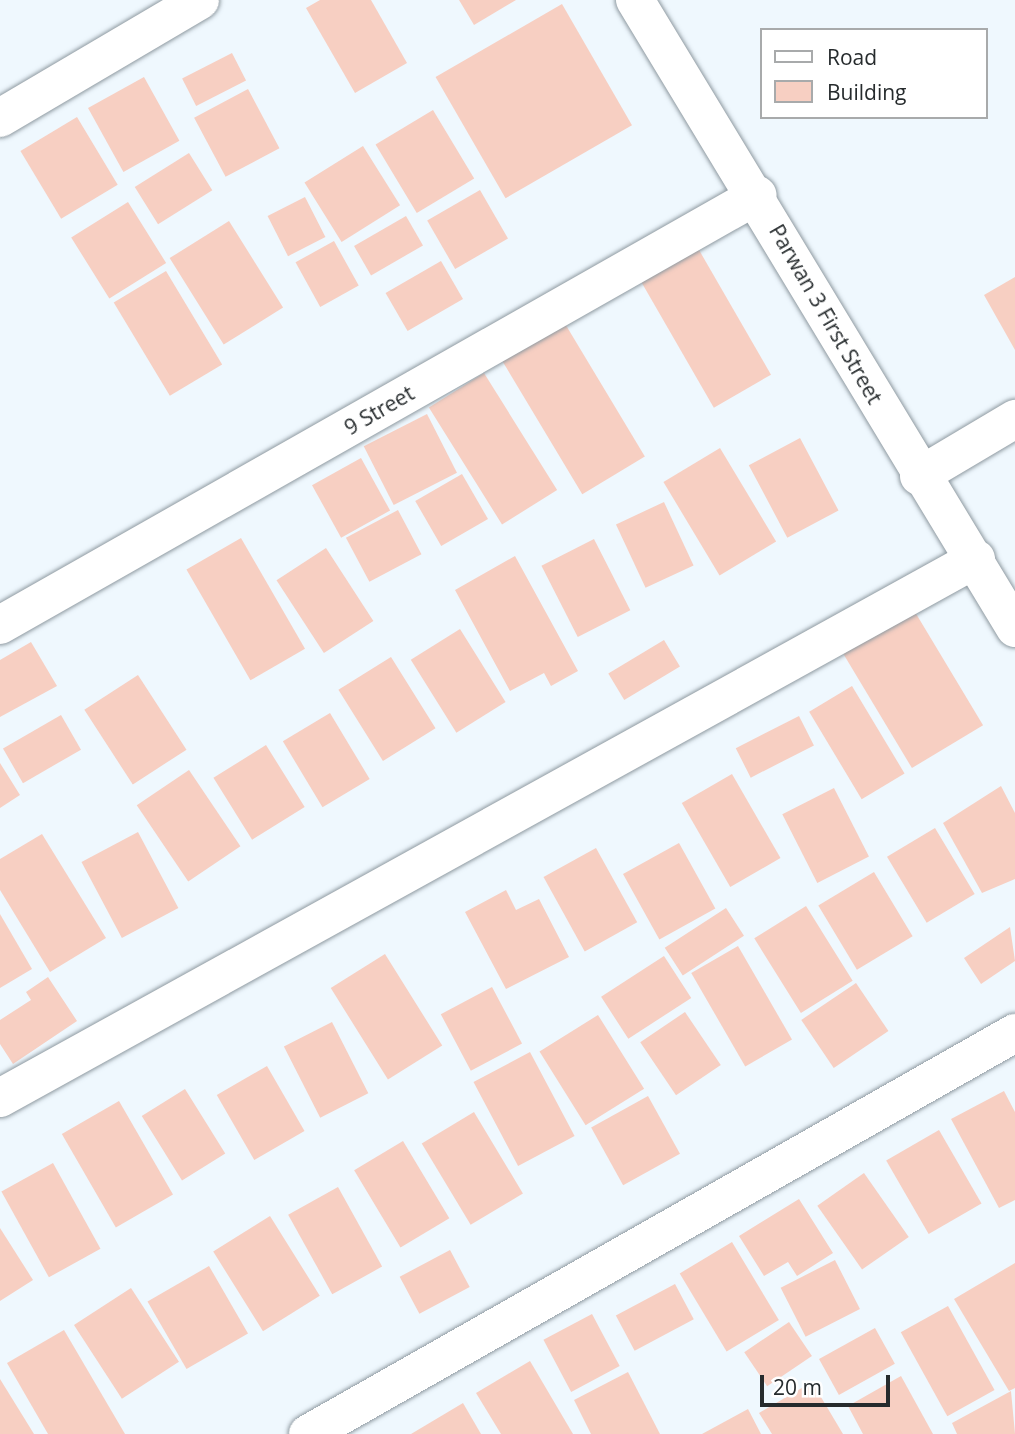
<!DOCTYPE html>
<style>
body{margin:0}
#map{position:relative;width:1015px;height:1434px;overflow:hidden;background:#eff8fe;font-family:"Open Sans",sans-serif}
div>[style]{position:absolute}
.building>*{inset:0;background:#f7cfc2;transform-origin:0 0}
.roads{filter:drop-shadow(0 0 2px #8f9aa1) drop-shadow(0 0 2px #8f9aa1)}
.minor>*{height:38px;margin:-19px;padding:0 19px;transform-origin:19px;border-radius:19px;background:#fff}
span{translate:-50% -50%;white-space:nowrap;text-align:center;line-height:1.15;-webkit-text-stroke:5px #fff;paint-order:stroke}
.street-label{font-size:21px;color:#262b2d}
.legend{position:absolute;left:760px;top:28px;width:228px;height:91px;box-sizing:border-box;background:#fff;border:2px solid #a8aaab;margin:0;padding:9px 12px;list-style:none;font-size:21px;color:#262b2d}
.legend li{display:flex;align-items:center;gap:14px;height:35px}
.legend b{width:35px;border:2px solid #a8aaab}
.scale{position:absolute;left:760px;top:1375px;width:130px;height:32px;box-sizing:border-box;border:4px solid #262b2d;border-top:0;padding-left:9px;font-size:21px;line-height:24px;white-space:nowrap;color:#262b2d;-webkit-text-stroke:5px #fff;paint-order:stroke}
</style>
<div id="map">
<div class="building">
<i style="clip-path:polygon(320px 0,371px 0,407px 63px,355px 93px,306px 8px)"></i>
<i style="clip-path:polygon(459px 0,516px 0,474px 25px)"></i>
<i style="left:562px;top:4px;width:140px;height:146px;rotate:60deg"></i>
<i style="left:232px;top:53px;width:31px;height:56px;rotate:63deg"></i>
<i style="left:144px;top:77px;width:73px;height:64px;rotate:61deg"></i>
<i style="left:248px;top:89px;width:67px;height:61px;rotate:62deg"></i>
<i style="left:433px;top:110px;width:80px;height:67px;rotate:59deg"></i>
<i style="left:77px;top:117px;width:79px;height:66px;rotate:59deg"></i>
<i style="left:363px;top:146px;width:70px;height:69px;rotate:58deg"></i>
<i style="left:189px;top:153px;width:44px;height:64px;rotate:58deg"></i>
<i style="left:480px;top:190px;width:56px;height:61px;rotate:60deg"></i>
<i style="left:305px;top:197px;width:45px;height:42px;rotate:63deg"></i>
<i style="left:128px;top:202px;width:72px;height:67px;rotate:58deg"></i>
<i style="left:406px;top:216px;width:34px;height:60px;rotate:60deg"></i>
<i style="left:229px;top:221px;width:102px;height:70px;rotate:58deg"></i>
<i style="left:334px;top:241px;width:51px;height:44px;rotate:61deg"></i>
<i style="left:695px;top:243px;width:152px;height:66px;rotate:60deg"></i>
<i style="left:441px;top:261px;width:44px;height:64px;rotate:60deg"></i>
<i style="left:166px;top:271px;width:109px;height:61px;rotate:59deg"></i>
<i style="clip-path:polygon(1015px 277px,1015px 350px,984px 295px)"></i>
<i style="left:564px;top:322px;width:157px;height:73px;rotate:59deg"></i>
<i style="left:484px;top:373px;width:138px;height:65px;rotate:58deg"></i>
<i style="left:427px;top:414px;width:66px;height:71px;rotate:63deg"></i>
<i style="left:800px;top:438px;width:82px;height:58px;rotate:62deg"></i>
<i style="left:720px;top:448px;width:109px;height:66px;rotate:59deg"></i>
<i style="left:361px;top:458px;width:60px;height:56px;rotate:61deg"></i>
<i style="left:462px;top:474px;width:52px;height:54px;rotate:60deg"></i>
<i style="left:664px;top:502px;width:70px;height:53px;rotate:65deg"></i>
<i style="left:398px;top:510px;width:50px;height:59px;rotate:62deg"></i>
<i style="left:241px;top:538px;width:128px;height:63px;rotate:60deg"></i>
<i style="left:594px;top:539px;width:80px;height:59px;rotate:63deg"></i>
<i style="left:326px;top:548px;width:87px;height:59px;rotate:57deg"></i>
<i style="clip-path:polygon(515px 556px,578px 671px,551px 686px,544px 673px,510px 691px,455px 590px)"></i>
<i style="left:912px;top:607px;width:138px;height:83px;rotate:59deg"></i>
<i style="left:460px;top:629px;width:86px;height:58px;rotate:58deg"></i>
<i style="left:664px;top:640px;width:31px;height:65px;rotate:59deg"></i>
<i style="clip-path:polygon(31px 642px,57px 686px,0 717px,0 660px)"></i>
<i style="left:391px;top:657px;width:84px;height:62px;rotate:58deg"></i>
<i style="left:138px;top:675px;width:89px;height:64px;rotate:57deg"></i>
<i style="left:852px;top:686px;width:102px;height:50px;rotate:59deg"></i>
<i style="left:330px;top:713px;width:77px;height:55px;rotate:59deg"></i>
<i style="left:61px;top:715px;width:40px;height:67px;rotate:60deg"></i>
<i style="left:799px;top:716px;width:33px;height:71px;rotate:63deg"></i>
<i style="left:266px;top:745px;width:73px;height:62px;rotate:58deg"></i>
<i style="clip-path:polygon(0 763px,20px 795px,0 808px)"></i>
<i style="left:189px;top:770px;width:92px;height:63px;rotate:56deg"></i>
<i style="left:732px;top:774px;width:97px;height:58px;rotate:60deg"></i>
<i style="clip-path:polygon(1001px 786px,1015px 813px,1015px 879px,982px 893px,943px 823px)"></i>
<i style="left:834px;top:788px;width:77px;height:58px;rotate:63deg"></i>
<i style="left:935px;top:828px;width:77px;height:56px;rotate:59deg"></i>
<i style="left:138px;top:832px;width:86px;height:64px;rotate:62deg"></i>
<i style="clip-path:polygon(42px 834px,106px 938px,50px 972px,0 890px,0 859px)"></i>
<i style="left:679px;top:843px;width:75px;height:64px;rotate:61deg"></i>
<i style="left:596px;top:848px;width:85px;height:60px;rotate:61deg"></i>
<i style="left:874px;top:872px;width:75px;height:65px;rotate:59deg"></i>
<i style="clip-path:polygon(506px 890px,516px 910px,539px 899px,569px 957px,506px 989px,465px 912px)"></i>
<i style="left:806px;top:906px;width:88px;height:61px;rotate:58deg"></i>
<i style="left:726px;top:908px;width:33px;height:73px;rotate:57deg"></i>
<i style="clip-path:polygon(0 914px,32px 969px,0 988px)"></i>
<i style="clip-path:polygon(1010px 927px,1015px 961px,981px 984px,964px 958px)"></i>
<i style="left:738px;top:946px;width:108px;height:54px;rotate:60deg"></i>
<i style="left:385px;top:954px;width:108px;height:64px;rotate:58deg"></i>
<i style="left:664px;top:956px;width:50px;height:75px;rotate:57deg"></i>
<i style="clip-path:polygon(48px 977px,77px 1021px,13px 1064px,0 1044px,0 1020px,31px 1000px,26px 992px)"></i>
<i style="left:856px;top:983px;width:58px;height:66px;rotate:56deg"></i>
<i style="left:492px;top:987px;width:64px;height:58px;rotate:62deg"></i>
<i style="left:685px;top:1012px;width:64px;height:54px;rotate:56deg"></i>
<i style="left:598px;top:1015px;width:87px;height:69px;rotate:58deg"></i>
<i style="left:332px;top:1022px;width:80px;height:54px;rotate:63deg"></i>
<i style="left:530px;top:1052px;width:95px;height:64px;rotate:62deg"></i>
<i style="left:267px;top:1066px;width:75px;height:58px;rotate:60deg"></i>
<i style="left:185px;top:1089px;width:76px;height:51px;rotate:58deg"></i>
<i style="clip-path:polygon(1004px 1091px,1015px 1112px,1015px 1200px,999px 1208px,951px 1119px)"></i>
<i style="left:648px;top:1096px;width:66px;height:65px;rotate:61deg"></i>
<i style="left:119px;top:1101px;width:108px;height:66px;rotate:60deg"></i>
<i style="left:474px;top:1112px;width:95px;height:61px;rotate:59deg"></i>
<i style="left:939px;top:1130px;width:85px;height:61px;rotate:60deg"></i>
<i style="left:403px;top:1141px;width:90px;height:57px;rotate:59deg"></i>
<i style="left:53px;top:1163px;width:98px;height:59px;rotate:61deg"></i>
<i style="left:864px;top:1173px;width:78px;height:57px;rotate:55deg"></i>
<i style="left:338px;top:1187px;width:91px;height:57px;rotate:61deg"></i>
<i style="clip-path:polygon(799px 1199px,833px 1253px,797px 1276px,788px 1262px,764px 1276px,739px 1236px)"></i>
<i style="left:270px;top:1216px;width:94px;height:67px;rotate:58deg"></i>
<i style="clip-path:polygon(0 1228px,33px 1280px,0 1301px)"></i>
<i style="left:732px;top:1242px;width:91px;height:61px;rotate:59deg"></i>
<i style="left:450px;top:1250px;width:42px;height:57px;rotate:62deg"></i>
<i style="left:835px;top:1260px;width:55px;height:61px;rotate:63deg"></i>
<i style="clip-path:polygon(1015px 1263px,1015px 1388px,1009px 1391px,954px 1299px)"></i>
<i style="left:209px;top:1266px;width:78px;height:71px;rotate:60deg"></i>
<i style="left:675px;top:1284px;width:40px;height:67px;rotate:62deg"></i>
<i style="left:131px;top:1288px;width:88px;height:68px;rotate:57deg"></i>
<i style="left:948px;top:1306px;width:96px;height:54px;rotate:61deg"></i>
<i style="left:592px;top:1314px;width:59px;height:55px;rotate:62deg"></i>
<i style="left:789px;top:1322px;width:41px;height:54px;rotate:56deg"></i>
<i style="left:875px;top:1328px;width:41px;height:64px;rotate:61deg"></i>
<i style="clip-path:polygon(64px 1330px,125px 1434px,48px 1434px,7px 1363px)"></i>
<i style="clip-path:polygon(530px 1361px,573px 1434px,501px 1434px,476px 1393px)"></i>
<i style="clip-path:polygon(628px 1372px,660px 1434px,591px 1434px,574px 1400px)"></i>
<i style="clip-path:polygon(901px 1376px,933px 1434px,863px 1434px,848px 1406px)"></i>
<i style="clip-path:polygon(0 1379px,34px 1434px,0 1434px)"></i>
<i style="clip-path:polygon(812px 1382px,843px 1434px,772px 1434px,759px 1413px)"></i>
<i style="clip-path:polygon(1011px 1391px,1015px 1434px,957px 1434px,952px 1423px)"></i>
<i style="clip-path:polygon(463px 1403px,481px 1434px,411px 1434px)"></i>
<i style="clip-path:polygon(748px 1409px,761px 1434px,702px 1434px)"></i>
</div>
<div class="roads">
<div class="minor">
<i style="left:635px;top:0;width:734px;rotate:58.82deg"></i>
<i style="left:0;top:118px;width:232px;rotate:-30.5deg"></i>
<i style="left:919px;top:476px;width:112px;rotate:-30.7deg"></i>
<i style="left:0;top:625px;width:871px;rotate:-29.57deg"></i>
<i style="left:0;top:1098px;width:1115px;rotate:-28.91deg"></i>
<i style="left:308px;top:1434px;width:813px;rotate:-29.56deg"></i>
</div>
</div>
<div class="street-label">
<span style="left:826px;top:314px;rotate:60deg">Parwan 3 First Street</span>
<span style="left:379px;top:410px;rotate:-30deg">9 Street</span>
</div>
<ul class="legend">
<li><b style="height:9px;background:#fff"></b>Road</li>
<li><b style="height:19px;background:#f7cfc2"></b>Building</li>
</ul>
<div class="scale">20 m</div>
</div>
